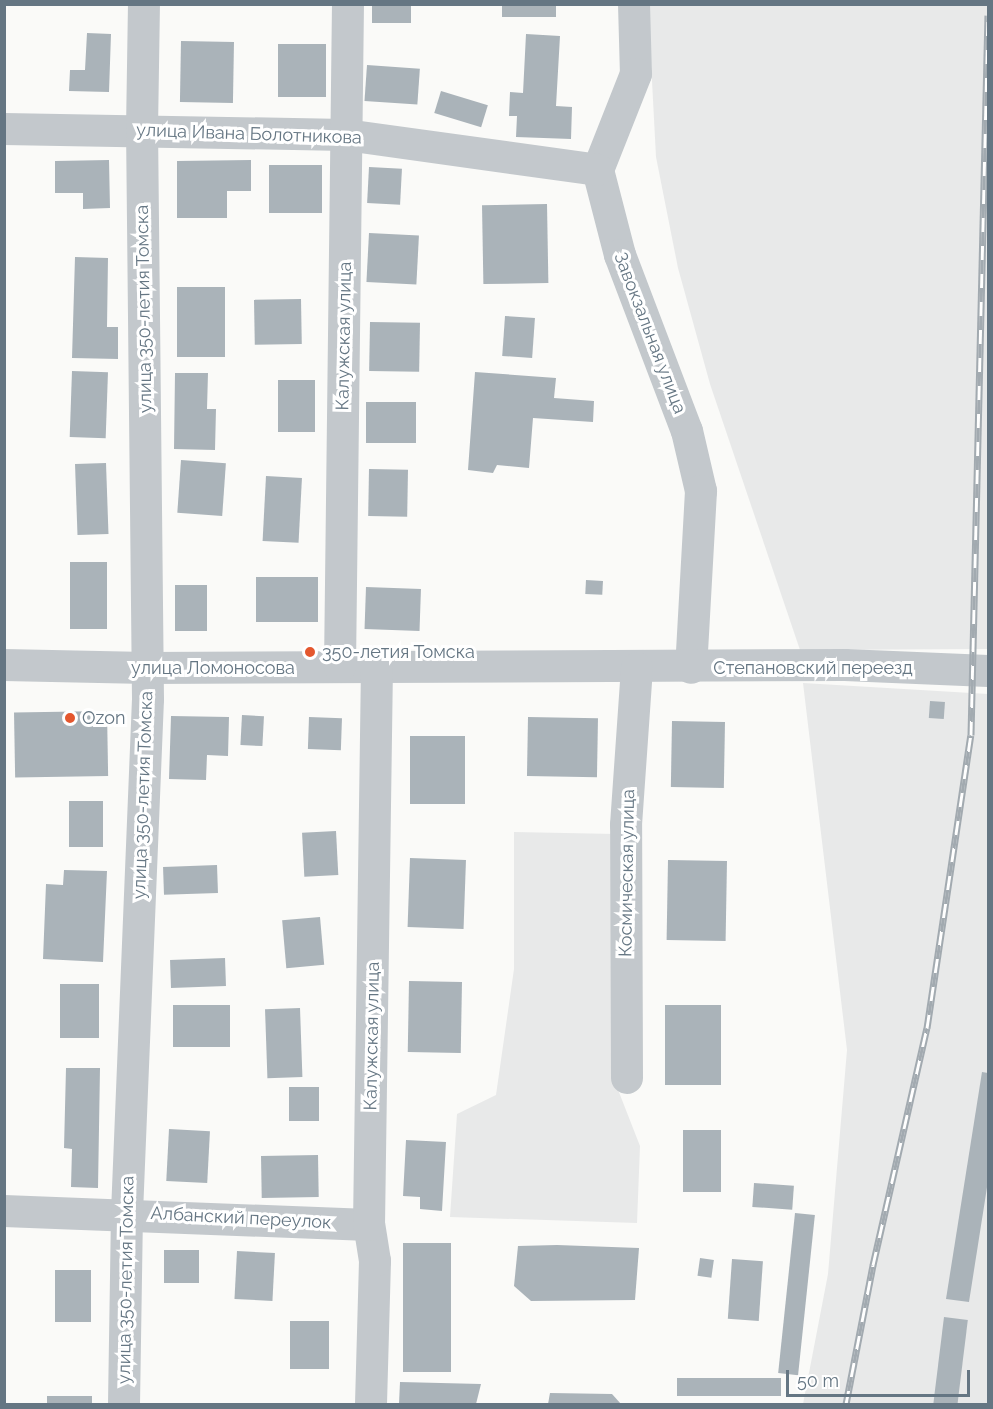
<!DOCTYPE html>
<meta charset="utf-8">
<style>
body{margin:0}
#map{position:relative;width:993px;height:1409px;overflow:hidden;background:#fafaf8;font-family:Raleway,sans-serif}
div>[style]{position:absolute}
.built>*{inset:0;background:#e8e9e9}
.building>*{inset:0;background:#aab3b9;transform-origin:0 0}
.minor>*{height:32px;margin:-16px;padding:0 16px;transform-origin:16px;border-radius:16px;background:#c3c8cc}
.rail>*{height:7px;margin-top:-3.5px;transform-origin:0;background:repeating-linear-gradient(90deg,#fff 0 14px,#a2aab0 0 28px);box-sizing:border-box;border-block:2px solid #a2aab0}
.dots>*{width:16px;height:16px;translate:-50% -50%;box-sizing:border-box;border:3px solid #fff;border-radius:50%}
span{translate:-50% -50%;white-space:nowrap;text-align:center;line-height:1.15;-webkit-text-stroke:6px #fff;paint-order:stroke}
.street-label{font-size:18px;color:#657683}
.poi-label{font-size:18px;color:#657683}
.left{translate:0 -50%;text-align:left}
.frame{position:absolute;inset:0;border:6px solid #657683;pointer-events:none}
.scale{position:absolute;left:786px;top:1370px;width:184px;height:27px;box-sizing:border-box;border:3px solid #657683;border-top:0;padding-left:8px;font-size:18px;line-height:21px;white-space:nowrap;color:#657683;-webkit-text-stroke:4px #fff;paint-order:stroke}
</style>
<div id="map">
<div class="built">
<i style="clip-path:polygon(648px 5px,988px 5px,988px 649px,800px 650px,710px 384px,678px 268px,656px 157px)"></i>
<i style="clip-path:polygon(803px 683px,988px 694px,988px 1404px,803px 1404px,828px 1274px,847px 1050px)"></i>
<i style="clip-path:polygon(514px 832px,616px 834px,615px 1082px,640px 1146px,637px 1223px,450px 1217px,457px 1114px,496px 1095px,514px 969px)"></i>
</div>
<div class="building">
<i style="left:372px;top:4px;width:39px;height:19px"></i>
<i style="left:502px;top:4px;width:54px;height:13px"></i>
<i style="clip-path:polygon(87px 33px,111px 34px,109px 92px,69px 91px,70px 70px,85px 70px)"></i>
<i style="clip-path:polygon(526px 34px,560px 36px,556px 106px,572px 107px,571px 139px,516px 137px,517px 116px,509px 116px,510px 92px,523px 93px)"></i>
<i style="left:181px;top:41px;width:53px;height:61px;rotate:1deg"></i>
<i style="left:278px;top:44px;width:48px;height:53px"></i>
<i style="left:367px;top:65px;width:53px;height:36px;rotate:4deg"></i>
<i style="left:441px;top:91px;width:49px;height:23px;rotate:17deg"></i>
<i style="clip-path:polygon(109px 160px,110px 208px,83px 209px,83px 193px,55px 193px,55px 161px)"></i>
<i style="clip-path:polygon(251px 160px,251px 191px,227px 191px,227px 218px,177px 218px,177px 161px)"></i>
<i style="left:269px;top:165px;width:53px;height:48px"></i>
<i style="left:369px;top:167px;width:33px;height:36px;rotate:3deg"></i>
<i style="left:547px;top:204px;width:79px;height:65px;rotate:89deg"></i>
<i style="left:369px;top:233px;width:50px;height:49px;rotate:3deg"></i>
<i style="clip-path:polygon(75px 257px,108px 258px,107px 327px,118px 327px,118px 359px,72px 358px)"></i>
<i style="left:177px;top:287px;width:48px;height:70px"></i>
<i style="left:301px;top:299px;width:45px;height:47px;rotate:89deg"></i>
<i style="left:505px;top:316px;width:30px;height:40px;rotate:4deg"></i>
<i style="left:370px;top:322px;width:50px;height:49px;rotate:1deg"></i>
<i style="left:72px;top:371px;width:36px;height:66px;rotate:2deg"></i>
<i style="clip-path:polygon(475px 372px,556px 378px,554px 398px,594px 401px,593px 422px,533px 418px,529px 468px,497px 465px,493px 473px,468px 470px)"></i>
<i style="clip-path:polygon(175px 373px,208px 373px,207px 409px,216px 409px,215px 450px,174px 449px)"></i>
<i style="left:278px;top:380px;width:37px;height:52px"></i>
<i style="left:366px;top:402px;width:50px;height:41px"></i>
<i style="left:181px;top:460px;width:45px;height:53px;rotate:4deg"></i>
<i style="left:106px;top:463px;width:71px;height:31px;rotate:88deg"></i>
<i style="left:369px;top:469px;width:39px;height:47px;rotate:1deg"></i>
<i style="left:266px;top:476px;width:36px;height:65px;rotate:3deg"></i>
<i style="left:70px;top:562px;width:37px;height:67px"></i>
<i style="left:256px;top:577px;width:62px;height:45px"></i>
<i style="left:586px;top:580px;width:17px;height:14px;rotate:3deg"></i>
<i style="left:175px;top:585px;width:32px;height:46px"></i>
<i style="left:366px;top:587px;width:55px;height:42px;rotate:2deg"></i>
<i style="left:930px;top:701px;width:15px;height:17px;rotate:4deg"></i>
<i style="left:107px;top:711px;width:65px;height:93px;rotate:89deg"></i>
<i style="left:242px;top:715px;width:22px;height:30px;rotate:3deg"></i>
<i style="clip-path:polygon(171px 716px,229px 717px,228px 756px,207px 755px,206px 780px,169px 779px)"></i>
<i style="left:309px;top:717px;width:33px;height:32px;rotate:2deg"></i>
<i style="left:528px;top:717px;width:70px;height:59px;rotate:1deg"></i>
<i style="left:672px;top:721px;width:53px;height:66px;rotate:1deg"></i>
<i style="left:410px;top:736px;width:55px;height:68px"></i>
<i style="left:103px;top:801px;width:46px;height:34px;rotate:90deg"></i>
<i style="left:336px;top:831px;width:44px;height:34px;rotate:87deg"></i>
<i style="left:410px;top:858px;width:56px;height:69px;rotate:2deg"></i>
<i style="left:668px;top:860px;width:59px;height:80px;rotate:1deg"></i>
<i style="left:217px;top:865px;width:28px;height:54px;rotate:88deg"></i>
<i style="clip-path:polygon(64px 870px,107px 871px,103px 962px,43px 959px,46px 884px,63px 885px)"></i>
<i style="left:320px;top:917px;width:48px;height:38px;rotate:85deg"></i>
<i style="left:225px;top:958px;width:28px;height:55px;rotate:88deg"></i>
<i style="left:409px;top:981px;width:53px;height:71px;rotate:1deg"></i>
<i style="left:60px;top:984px;width:39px;height:54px"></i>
<i style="left:173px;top:1005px;width:57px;height:42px"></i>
<i style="left:665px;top:1005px;width:56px;height:80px"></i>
<i style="left:300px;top:1008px;width:69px;height:35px;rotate:88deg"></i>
<i style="clip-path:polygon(66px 1068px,100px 1068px,98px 1188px,71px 1187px,72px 1149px,64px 1148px)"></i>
<i style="clip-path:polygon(982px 1072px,988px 1073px,988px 1181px,969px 1302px,946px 1299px)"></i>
<i style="left:289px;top:1087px;width:30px;height:34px"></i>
<i style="left:169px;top:1129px;width:41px;height:52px;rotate:3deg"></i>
<i style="left:683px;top:1130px;width:38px;height:62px"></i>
<i style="clip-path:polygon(406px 1140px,446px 1142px,442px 1211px,420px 1209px,420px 1197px,403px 1196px)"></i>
<i style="left:318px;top:1155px;width:42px;height:57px;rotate:89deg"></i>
<i style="left:754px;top:1183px;width:40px;height:24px;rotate:4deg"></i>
<i style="left:795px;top:1213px;width:20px;height:161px;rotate:6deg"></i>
<i style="left:403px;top:1243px;width:48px;height:129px"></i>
<i style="clip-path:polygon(557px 1245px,639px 1248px,635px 1300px,531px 1301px,514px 1286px,518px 1246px)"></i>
<i style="left:164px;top:1250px;width:35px;height:33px"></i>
<i style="left:237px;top:1251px;width:38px;height:48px;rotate:3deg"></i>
<i style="left:700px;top:1258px;width:14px;height:18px;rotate:8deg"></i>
<i style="left:732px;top:1259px;width:31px;height:60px;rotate:4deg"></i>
<i style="left:91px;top:1270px;width:52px;height:36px;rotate:90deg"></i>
<i style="left:944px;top:1317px;width:24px;height:88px;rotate:7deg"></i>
<i style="left:290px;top:1321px;width:39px;height:48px"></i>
<i style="left:781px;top:1378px;width:18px;height:104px;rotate:90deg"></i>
<i style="clip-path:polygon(400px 1382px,481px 1384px,476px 1404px,399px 1404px)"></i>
<i style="clip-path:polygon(550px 1393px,612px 1394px,621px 1404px,548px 1404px)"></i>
<i style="left:47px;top:1396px;width:45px;height:8px"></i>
</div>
<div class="minor">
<i style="left:634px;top:4px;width:70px;rotate:88.4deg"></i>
<i style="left:636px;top:74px;width:103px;rotate:111.6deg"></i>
<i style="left:598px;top:170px;width:88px;rotate:75.5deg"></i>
<i style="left:620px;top:255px;width:188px;rotate:69.2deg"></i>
<i style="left:687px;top:431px;width:62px;rotate:76.9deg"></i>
<i style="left:701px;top:491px;width:177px;rotate:93.2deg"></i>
<i style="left:4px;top:129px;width:342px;rotate:1deg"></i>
<i style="left:346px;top:135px;width:254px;rotate:7.9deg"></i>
<i style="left:4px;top:665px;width:143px;rotate:1.2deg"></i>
<i style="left:147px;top:668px;width:698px;rotate:-0.25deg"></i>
<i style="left:845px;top:665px;width:143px;rotate:2.4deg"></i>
<i style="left:340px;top:667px;width:663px;rotate:-89.31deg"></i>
<i style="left:627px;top:1078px;width:253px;rotate:-90.2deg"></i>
<i style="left:626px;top:825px;width:157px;rotate:-86deg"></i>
<i style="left:4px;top:1211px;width:365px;rotate:2.2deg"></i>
<i style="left:124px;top:1404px;width:191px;rotate:-89.1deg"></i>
<i style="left:127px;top:1213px;width:514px;rotate:-87.66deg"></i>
<i style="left:148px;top:699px;width:569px;rotate:-90.6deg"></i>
<i style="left:142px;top:130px;width:126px;rotate:-89.1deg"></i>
<i style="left:371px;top:1404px;width:143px;rotate:-88.4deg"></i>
<i style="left:375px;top:1261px;width:36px;rotate:-99deg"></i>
<i style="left:369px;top:1225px;width:558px;rotate:-89.18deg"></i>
</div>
<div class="rail">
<i style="left:846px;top:1404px;width:142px;rotate:-79deg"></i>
<i style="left:873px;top:1265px;width:243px;rotate:-77.2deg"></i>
<i style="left:927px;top:1028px;width:296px;rotate:-81.5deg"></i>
<i style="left:971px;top:735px;width:720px;rotate:-88.65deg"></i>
</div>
<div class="dots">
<i style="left:310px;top:652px;background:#e4572e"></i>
<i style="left:70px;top:718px;background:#e4572e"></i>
</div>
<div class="street-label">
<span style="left:249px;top:134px;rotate:2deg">улица Ивана Болотникова</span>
<span style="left:144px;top:309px;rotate:-91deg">улица 350-летия Томска</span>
<span style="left:650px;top:333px;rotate:69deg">Завокзальная улица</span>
<span style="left:344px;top:336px;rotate:-89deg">Калужская улица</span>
<span style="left:213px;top:668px">улица Ломоносова</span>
<span style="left:813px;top:668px">Степановский переезд</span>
<span style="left:143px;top:795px;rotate:-88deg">улица 350-летия Томска</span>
<span style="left:627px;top:873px;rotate:-89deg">Космическая улица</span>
<span style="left:372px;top:1036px;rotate:-89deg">Калужская улица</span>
<span style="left:241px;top:1218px;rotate:3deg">Албанский переулок</span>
<span style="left:126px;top:1280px;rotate:-89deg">улица 350-летия Томска</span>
</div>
<div class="poi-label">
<span class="left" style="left:322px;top:652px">350-летия Томска</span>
<span class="left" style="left:82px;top:718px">Ozon</span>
</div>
<div class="frame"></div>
<div class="scale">50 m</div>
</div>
